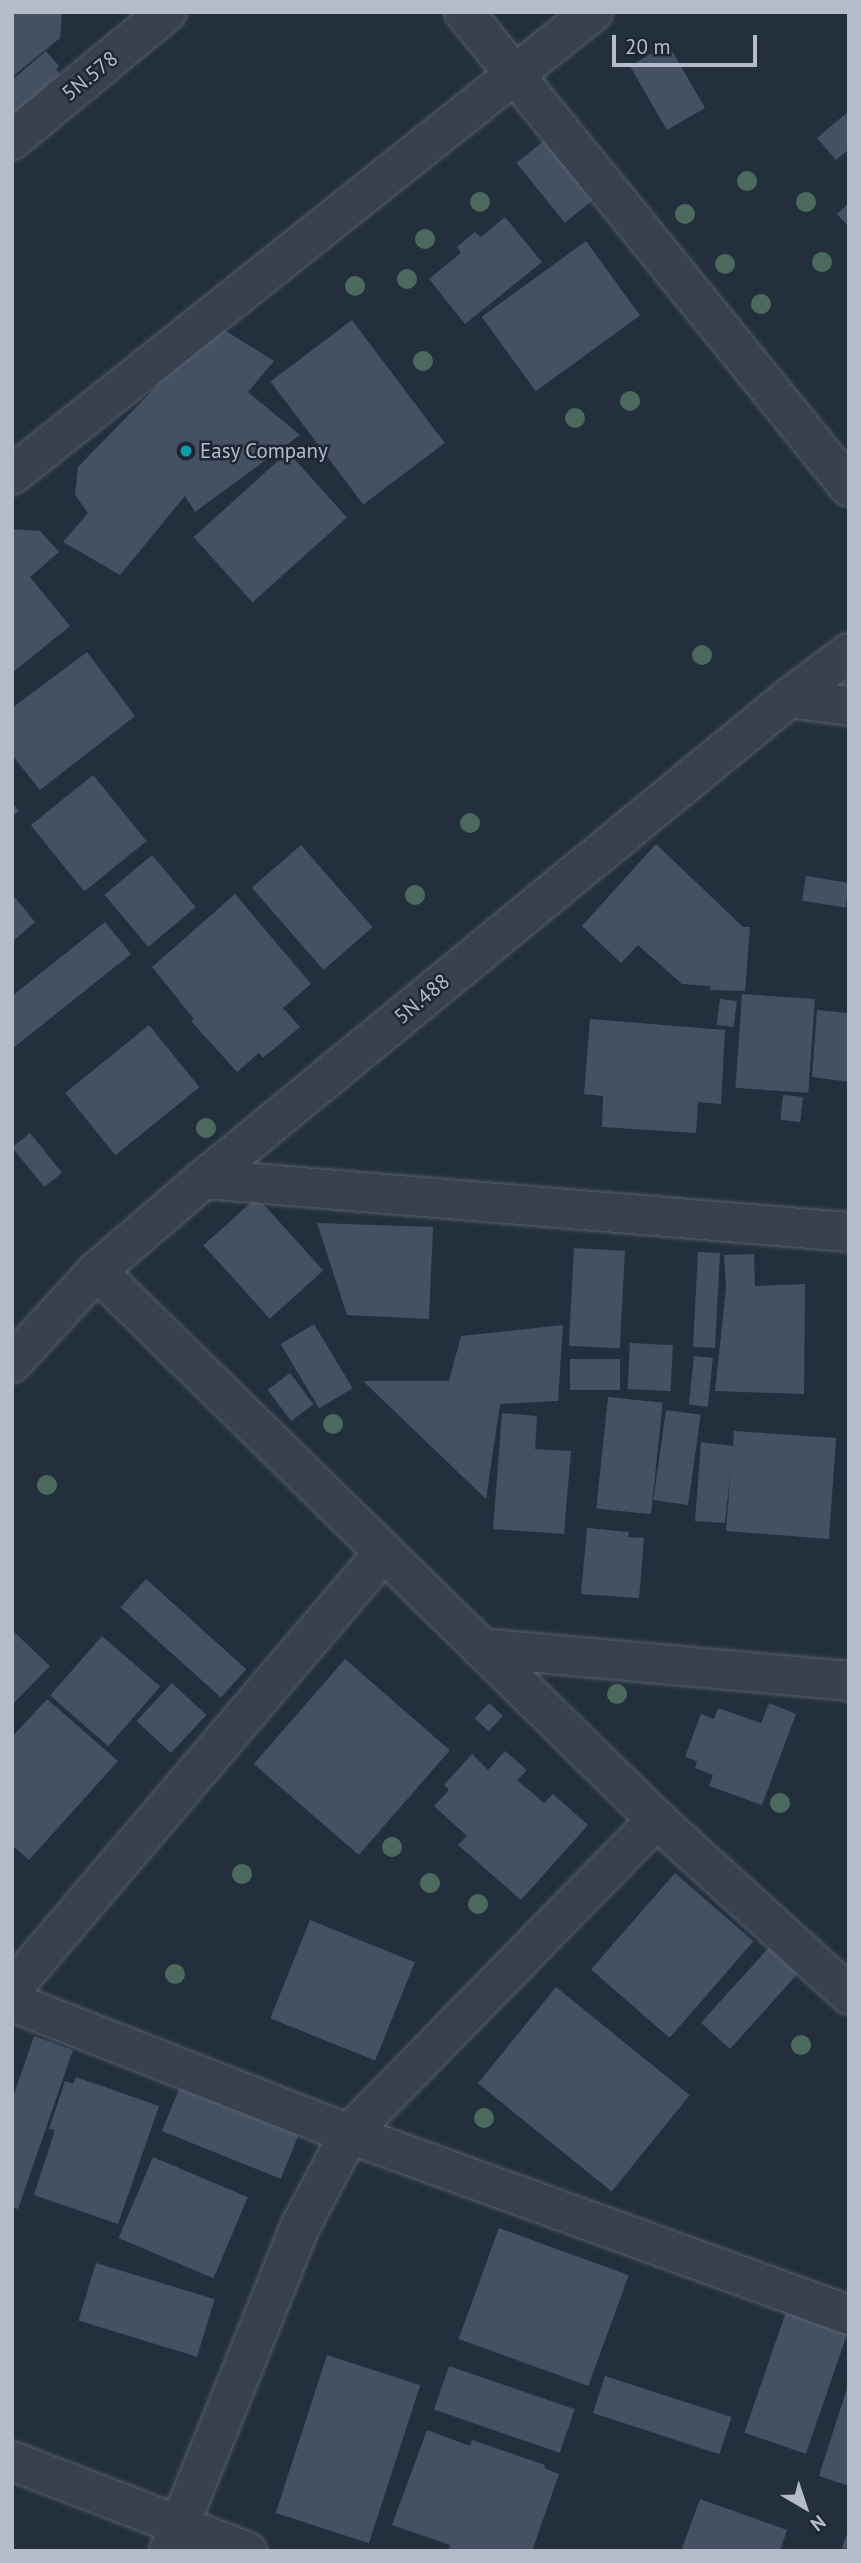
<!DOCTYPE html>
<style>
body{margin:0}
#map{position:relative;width:861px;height:2563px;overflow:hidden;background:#242f3e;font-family:"PT Sans",sans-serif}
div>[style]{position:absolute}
.building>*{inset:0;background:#455162;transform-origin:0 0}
.roads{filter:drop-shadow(0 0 2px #565f6c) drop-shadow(0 0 2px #565f6c)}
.minor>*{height:38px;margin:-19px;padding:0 19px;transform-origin:19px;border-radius:19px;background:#38414e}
.trees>*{width:20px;height:20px;margin:-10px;border-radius:50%;background:#4b6a5d}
.dots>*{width:19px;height:19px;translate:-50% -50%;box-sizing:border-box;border:4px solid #1d2633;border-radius:50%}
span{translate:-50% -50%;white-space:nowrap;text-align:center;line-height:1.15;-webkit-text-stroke:5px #1d2633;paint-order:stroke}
.street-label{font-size:21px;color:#b4bcc9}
.poi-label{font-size:21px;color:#b4bcc9}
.left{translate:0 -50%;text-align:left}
.frame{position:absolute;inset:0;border:14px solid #b4bcc9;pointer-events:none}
.north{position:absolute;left:770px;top:2472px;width:70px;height:70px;-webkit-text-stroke:5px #1d2633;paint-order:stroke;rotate:141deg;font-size:19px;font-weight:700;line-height:28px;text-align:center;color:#b4bcc9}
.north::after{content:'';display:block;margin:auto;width:24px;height:32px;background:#b4bcc9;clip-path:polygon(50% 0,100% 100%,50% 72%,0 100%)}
.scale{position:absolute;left:612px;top:35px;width:145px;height:32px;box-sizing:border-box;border:4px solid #b4bcc9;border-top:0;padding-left:9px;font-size:21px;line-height:24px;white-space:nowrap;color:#b4bcc9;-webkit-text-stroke:5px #1d2633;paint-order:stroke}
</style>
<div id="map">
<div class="building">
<i style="clip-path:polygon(12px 12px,62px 12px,60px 38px,12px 77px)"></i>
<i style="left:668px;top:44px;width:74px;height:44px;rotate:60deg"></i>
<i style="clip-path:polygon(46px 51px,59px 66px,56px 70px,60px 74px,14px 114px,12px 80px)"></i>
<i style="clip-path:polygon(849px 111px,849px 149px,836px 160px,817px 138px)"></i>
<i style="left:546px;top:139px;width:77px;height:38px;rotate:51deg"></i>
<i style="clip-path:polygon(849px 203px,849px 227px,837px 214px)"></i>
<i style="clip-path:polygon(505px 217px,542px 262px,465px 324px,429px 279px,461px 253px,457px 247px,475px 232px,481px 237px)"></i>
<i style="left:586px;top:241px;width:92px;height:129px;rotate:54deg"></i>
<i style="left:352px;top:320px;width:154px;height:102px;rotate:53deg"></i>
<i style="clip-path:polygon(216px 325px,274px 361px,248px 392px,300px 435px,195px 512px,185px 496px,120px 575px,63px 542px,88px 513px,75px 495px,78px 467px)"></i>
<i style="left:288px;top:452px;width:88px;height:127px;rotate:48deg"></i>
<i style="clip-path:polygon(12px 529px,40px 531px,59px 552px,30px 577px,70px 626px,12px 673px)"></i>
<i style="clip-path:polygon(87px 652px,135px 716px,40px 790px,12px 755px,12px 708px)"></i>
<i style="left:93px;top:775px;width:85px;height:80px;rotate:51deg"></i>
<i style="clip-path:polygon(12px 803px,19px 811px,12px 817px)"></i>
<i style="clip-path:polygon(656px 844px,743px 927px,750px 927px,745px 991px,710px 990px,710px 986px,682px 984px,638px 945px,621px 963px,582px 926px)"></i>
<i style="left:301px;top:845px;width:109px;height:65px;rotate:49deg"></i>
<i style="left:152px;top:855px;width:68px;height:62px;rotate:50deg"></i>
<i style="left:806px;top:876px;width:44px;height:25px;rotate:9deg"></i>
<i style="clip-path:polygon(12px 894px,35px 922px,12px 942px)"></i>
<i style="clip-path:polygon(235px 894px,311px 984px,283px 1008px,300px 1027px,263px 1058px,259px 1053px,237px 1072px,191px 1021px,194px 1019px,152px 967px)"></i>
<i style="clip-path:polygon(105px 922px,131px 954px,12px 1049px,12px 996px)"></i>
<i style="left:742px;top:994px;width:73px;height:94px;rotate:4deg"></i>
<i style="left:720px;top:999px;width:17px;height:26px;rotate:7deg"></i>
<i style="clip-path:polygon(817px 1010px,849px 1013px,849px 1082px,812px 1077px)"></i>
<i style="clip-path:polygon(590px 1019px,725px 1030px,721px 1104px,698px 1102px,696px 1133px,602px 1127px,603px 1096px,584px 1094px)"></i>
<i style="left:149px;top:1025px;width:80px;height:108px;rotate:51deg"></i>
<i style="left:783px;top:1095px;width:20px;height:25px;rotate:6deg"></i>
<i style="left:30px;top:1133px;width:51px;height:23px;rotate:51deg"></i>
<i style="left:257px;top:1197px;width:99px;height:72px;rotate:48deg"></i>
<i style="clip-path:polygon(317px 1223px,433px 1227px,429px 1319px,347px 1315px)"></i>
<i style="left:574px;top:1248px;width:51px;height:98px;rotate:3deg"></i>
<i style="left:698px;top:1252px;width:22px;height:95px;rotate:3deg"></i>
<i style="clip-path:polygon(754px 1254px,755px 1286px,805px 1284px,804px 1394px,715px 1391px,726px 1288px,724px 1255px)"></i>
<i style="left:314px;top:1324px;width:75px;height:39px;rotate:59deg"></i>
<i style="clip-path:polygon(563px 1325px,558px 1401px,500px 1404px,486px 1499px,363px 1381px,449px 1381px,461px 1336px)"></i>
<i style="left:630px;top:1343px;width:43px;height:46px;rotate:3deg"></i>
<i style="left:694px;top:1356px;width:19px;height:49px;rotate:6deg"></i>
<i style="left:620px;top:1359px;width:31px;height:50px;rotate:90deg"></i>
<i style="left:290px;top:1373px;width:39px;height:28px;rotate:53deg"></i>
<i style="left:608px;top:1397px;width:55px;height:112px;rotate:6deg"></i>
<i style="left:666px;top:1410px;width:35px;height:91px;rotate:8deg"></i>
<i style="clip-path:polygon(502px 1413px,537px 1416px,535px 1449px,571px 1451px,564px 1534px,493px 1529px)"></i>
<i style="clip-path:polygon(734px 1431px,836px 1438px,829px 1539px,726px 1531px,731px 1468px,725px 1523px,695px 1521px,701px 1442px,733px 1446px)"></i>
<i style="clip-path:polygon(587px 1528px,629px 1532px,628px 1537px,644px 1538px,639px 1598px,581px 1594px)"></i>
<i style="left:146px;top:1579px;width:135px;height:38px;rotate:42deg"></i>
<i style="clip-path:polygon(12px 1630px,50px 1666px,12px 1705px)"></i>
<i style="left:102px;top:1636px;width:77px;height:79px;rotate:41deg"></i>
<i style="left:345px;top:1659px;width:139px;height:139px;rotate:41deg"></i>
<i style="left:172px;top:1683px;width:47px;height:52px;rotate:43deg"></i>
<i style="clip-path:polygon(47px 1699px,118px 1761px,29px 1860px,12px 1845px,12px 1737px)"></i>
<i style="left:489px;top:1703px;width:19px;height:21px;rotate:43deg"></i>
<i style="clip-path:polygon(769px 1703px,796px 1714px,762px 1805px,709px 1786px,713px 1775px,695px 1768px,697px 1761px,685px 1757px,701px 1714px,714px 1719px,718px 1708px,761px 1723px)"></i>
<i style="clip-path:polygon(505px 1751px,527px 1770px,517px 1780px,544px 1803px,553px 1794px,588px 1825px,521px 1900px,458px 1845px,467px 1836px,434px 1806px,449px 1790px,444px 1785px,472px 1754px,488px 1770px)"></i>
<i style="left:675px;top:1873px;width:104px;height:128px;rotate:41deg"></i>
<i style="left:310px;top:1920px;width:113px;height:106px;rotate:22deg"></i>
<i style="left:790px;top:1924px;width:39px;height:133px;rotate:42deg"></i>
<i style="left:556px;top:1987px;width:172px;height:124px;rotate:39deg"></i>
<i style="clip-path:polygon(34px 2036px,73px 2050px,18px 2209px,12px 2207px,12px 2100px)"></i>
<i style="clip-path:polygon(76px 2077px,159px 2106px,118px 2224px,34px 2195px,55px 2130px,49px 2129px,65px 2081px,73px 2084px)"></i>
<i style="left:183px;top:2079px;width:128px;height:56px;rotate:22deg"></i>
<i style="left:153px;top:2157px;width:103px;height:88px;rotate:23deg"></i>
<i style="left:499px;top:2228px;width:138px;height:118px;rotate:20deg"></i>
<i style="left:96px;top:2263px;width:124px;height:60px;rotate:17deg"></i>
<i style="left:788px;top:2306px;width:65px;height:134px;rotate:19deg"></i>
<i style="left:327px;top:2355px;width:98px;height:166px;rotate:18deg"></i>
<i style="left:449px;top:2366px;width:133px;height:46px;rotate:19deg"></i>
<i style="left:605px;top:2376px;width:133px;height:39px;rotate:18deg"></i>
<i style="clip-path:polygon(848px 2385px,849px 2385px,849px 2486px,819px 2476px)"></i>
<i style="clip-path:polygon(427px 2430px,470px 2446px,472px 2440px,545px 2465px,544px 2468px,559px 2474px,532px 2551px,448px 2551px,450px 2545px,392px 2525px)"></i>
<i style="clip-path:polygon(700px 2499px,787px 2530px,780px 2551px,681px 2551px)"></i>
<i style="clip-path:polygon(849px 2528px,849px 2550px,842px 2548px)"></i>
</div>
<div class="roads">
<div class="minor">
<i style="left:464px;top:12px;width:611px;rotate:50.97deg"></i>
<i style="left:12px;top:140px;width:201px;rotate:-39.6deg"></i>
<i style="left:12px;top:475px;width:743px;rotate:-38.55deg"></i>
<i style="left:789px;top:698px;width:61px;rotate:7.6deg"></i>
<i style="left:204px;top:1179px;width:647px;rotate:4.7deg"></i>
<i style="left:97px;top:1271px;width:784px;rotate:44.43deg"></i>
<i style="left:657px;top:1820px;width:260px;rotate:42.3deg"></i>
<i style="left:12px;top:1363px;width:125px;rotate:-47.3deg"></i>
<i style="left:97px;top:1271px;width:141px;rotate:-40.7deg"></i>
<i style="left:204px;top:1179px;width:757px;rotate:-39.43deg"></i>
<i style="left:789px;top:698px;width:75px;rotate:-36.9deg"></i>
<i style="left:481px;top:1648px;width:369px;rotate:5.1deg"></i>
<i style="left:12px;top:1989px;width:574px;rotate:-49.59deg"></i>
<i style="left:12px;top:2002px;width:362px;rotate:21.4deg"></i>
<i style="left:349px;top:2134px;width:532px;rotate:19.9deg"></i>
<i style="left:12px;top:2461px;width:252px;rotate:21deg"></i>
<i style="left:169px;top:2551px;width:352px;rotate:-68deg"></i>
<i style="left:301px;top:2225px;width:103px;rotate:-62.2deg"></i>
<i style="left:349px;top:2134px;width:440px;rotate:-45.6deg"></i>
</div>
</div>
<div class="trees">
<i style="left:747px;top:181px"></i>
<i style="left:480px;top:202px"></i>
<i style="left:806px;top:202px"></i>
<i style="left:685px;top:214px"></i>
<i style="left:425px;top:239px"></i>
<i style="left:822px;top:262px"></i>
<i style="left:725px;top:264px"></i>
<i style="left:407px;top:279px"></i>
<i style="left:355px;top:286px"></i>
<i style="left:761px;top:304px"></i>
<i style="left:423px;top:361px"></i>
<i style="left:630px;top:401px"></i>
<i style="left:575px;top:418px"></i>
<i style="left:702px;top:655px"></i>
<i style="left:470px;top:823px"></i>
<i style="left:415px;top:895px"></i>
<i style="left:206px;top:1128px"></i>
<i style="left:333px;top:1424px"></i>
<i style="left:47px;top:1485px"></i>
<i style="left:617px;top:1694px"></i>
<i style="left:780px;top:1803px"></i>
<i style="left:392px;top:1847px"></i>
<i style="left:242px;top:1874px"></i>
<i style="left:430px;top:1883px"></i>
<i style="left:478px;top:1904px"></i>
<i style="left:175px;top:1974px"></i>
<i style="left:801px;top:2045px"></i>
<i style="left:484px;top:2118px"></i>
</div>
<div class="dots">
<i style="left:186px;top:451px;background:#0f9aa8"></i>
</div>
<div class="street-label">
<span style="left:90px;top:76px;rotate:-39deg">5N.578</span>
<span style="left:422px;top:999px;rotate:-40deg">5N.488</span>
</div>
<div class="poi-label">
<span class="left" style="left:200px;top:451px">Easy Company</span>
</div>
<div class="frame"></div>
<div class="north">N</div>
<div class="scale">20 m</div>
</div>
